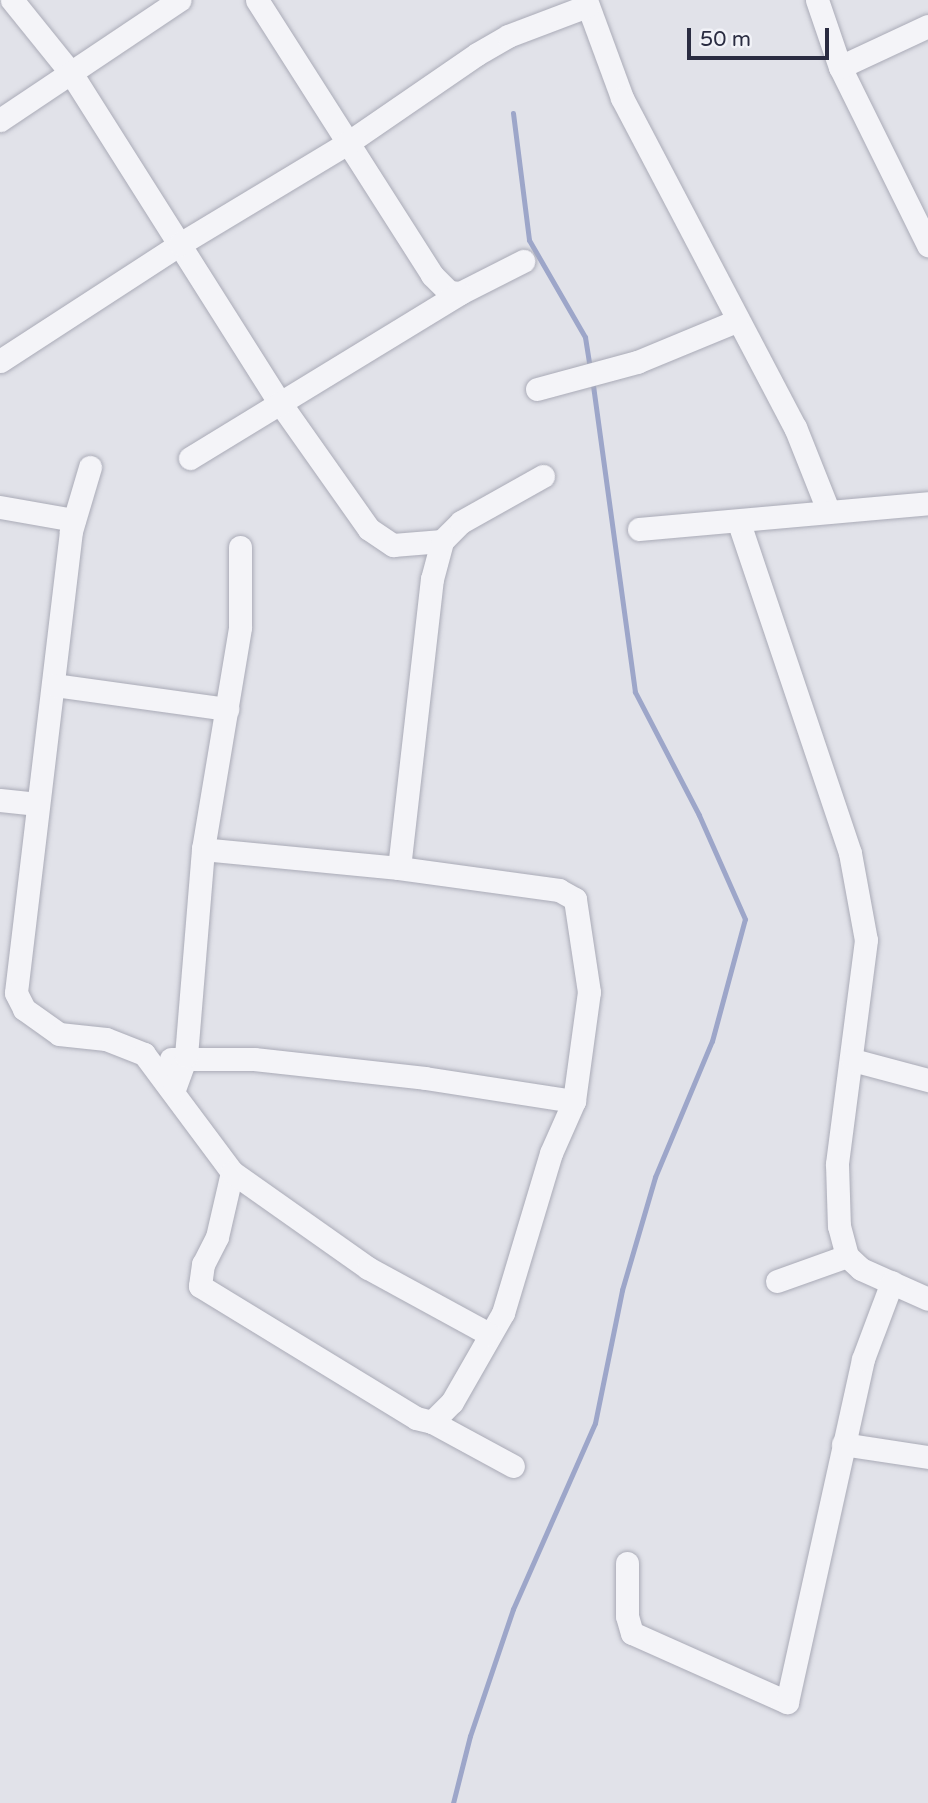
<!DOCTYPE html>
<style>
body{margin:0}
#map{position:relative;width:928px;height:1803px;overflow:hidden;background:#e1e2e9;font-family:"Varela Round",sans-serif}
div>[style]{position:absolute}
.stream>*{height:5px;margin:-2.5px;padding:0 2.5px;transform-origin:2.5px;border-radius:2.5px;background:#9da6c9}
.roads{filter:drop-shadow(0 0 2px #aaabb7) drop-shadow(0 0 2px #aaabb7)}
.street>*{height:23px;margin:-11.5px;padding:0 11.5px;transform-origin:11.5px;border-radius:11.5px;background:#f4f4f8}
span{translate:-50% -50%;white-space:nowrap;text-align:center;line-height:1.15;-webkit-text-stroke:5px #f1f2f7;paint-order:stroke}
.scale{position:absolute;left:687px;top:28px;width:142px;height:32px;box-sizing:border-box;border:4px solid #2a2c41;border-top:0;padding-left:9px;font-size:21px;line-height:24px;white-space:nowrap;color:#2a2c41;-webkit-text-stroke:5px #f1f2f7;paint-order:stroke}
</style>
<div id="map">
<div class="stream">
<i style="left:513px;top:113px;width:128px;rotate:82.8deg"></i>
<i style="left:529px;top:240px;width:112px;rotate:60deg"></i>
<i style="left:585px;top:337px;width:33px;rotate:81deg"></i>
<i style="left:453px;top:1803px;width:69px;rotate:-75.8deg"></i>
<i style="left:470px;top:1736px;width:134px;rotate:-71.3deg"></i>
<i style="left:513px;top:1609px;width:203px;rotate:-66.2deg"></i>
<i style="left:595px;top:1423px;width:136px;rotate:-78.5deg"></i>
<i style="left:622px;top:1290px;width:118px;rotate:-73.7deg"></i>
<i style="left:655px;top:1177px;width:147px;rotate:-67.3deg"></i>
<i style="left:712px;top:1041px;width:126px;rotate:-74.9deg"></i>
<i style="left:745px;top:919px;width:114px;rotate:-113.9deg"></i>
<i style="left:699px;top:815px;width:139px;rotate:-117.5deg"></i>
<i style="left:635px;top:692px;width:315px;rotate:-97.8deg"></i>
</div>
<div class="roads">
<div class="street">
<i style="left:12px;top:0;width:94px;rotate:51.1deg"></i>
<i style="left:71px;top:73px;width:391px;rotate:57.7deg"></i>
<i style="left:280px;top:403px;width:154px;rotate:54.8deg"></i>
<i style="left:369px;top:529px;width:29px;rotate:34deg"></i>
<i style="left:393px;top:545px;width:49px;rotate:-4.7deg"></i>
<i style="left:257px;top:0;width:326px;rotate:57.5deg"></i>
<i style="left:432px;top:275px;width:24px;rotate:45deg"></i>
<i style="left:449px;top:292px;width:11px;rotate:5deg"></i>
<i style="left:460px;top:293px;width:71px;rotate:-26.9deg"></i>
<i style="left:586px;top:0;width:104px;rotate:69.8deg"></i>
<i style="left:622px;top:98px;width:372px;rotate:62.3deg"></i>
<i style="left:795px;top:427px;width:89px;rotate:68.3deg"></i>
<i style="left:817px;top:0;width:71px;rotate:71.1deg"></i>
<i style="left:840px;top:67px;width:199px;rotate:63.7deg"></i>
<i style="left:840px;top:67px;width:97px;rotate:-25deg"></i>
<i style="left:0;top:120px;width:216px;rotate:-33.8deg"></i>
<i style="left:0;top:361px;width:215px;rotate:-33deg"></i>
<i style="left:180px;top:244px;width:197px;rotate:-31.1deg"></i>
<i style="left:349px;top:142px;width:155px;rotate:-34.5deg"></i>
<i style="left:477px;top:54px;width:36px;rotate:-30deg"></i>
<i style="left:508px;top:36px;width:85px;rotate:-20.8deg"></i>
<i style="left:537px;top:389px;width:104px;rotate:-15.1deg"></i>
<i style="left:637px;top:362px;width:107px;rotate:-22.5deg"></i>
<i style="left:190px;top:458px;width:316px;rotate:-31.4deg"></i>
<i style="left:90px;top:467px;width:67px;rotate:106.5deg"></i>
<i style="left:71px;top:531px;width:465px;rotate:96.8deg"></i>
<i style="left:16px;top:993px;width:18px;rotate:63deg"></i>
<i style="left:24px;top:1009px;width:43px;rotate:35.5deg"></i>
<i style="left:59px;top:1034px;width:47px;rotate:6.1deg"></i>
<i style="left:106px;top:1039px;width:41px;rotate:21.5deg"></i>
<i style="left:144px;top:1054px;width:147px;rotate:53.3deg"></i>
<i style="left:232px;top:1172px;width:67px;rotate:103deg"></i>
<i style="left:217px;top:1237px;width:30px;rotate:117deg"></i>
<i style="left:203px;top:1264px;width:22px;rotate:98deg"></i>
<i style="left:200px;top:1286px;width:253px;rotate:31.4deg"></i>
<i style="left:416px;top:1418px;width:16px;rotate:14deg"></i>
<i style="left:432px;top:1422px;width:28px;rotate:-45deg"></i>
<i style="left:452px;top:1402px;width:103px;rotate:-60.2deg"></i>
<i style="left:503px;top:1313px;width:167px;rotate:-73.3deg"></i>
<i style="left:551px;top:1153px;width:57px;rotate:-66.1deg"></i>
<i style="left:574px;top:1101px;width:110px;rotate:-82.2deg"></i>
<i style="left:589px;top:992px;width:94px;rotate:-98.6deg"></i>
<i style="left:575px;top:899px;width:18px;rotate:-151deg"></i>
<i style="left:559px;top:890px;width:162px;rotate:-172.2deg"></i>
<i style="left:399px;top:868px;width:197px;rotate:-174.5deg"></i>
<i style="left:0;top:507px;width:75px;rotate:10deg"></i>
<i style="left:739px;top:523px;width:348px;rotate:71.4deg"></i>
<i style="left:850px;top:853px;width:88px;rotate:79.6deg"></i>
<i style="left:866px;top:940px;width:226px;rotate:97.4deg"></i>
<i style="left:837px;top:1164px;width:62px;rotate:88.2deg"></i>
<i style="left:839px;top:1226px;width:31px;rotate:75deg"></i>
<i style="left:847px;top:1256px;width:19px;rotate:43deg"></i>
<i style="left:861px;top:1269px;width:73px;rotate:24.1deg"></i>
<i style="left:639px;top:529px;width:290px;rotate:-5.1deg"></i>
<i style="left:54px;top:685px;width:175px;rotate:7.9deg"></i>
<i style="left:0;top:800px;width:38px;rotate:6deg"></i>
<i style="left:399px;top:868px;width:291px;rotate:-83.5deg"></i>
<i style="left:432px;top:579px;width:39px;rotate:-75deg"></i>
<i style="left:442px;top:541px;width:27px;rotate:-45deg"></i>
<i style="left:461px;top:522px;width:94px;rotate:-29.3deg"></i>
<i style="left:171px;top:1059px;width:83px"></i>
<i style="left:254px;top:1059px;width:172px;rotate:6.3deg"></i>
<i style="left:425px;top:1078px;width:151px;rotate:8.8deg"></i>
<i style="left:853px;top:1060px;width:78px;rotate:14.9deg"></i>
<i style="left:173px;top:1092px;width:38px;rotate:-70deg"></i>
<i style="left:186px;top:1056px;width:208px;rotate:-85.3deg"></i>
<i style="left:203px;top:849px;width:225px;rotate:-80.5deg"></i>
<i style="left:240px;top:627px;width:80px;rotate:-90deg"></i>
<i style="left:232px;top:1172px;width:166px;rotate:35.2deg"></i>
<i style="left:368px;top:1268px;width:138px;rotate:28.6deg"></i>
<i style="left:777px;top:1281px;width:74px;rotate:-19.7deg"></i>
<i style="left:432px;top:1422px;width:92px;rotate:28.5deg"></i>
<i style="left:843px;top:1444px;width:86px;rotate:8.7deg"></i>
<i style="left:627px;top:1563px;width:53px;rotate:90deg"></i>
<i style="left:627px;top:1616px;width:18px;rotate:74deg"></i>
<i style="left:632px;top:1633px;width:170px;rotate:24deg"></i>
<i style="left:787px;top:1702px;width:351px;rotate:-77.5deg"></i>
<i style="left:863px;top:1359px;width:82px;rotate:-69.4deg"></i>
</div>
</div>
<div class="scale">50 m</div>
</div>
